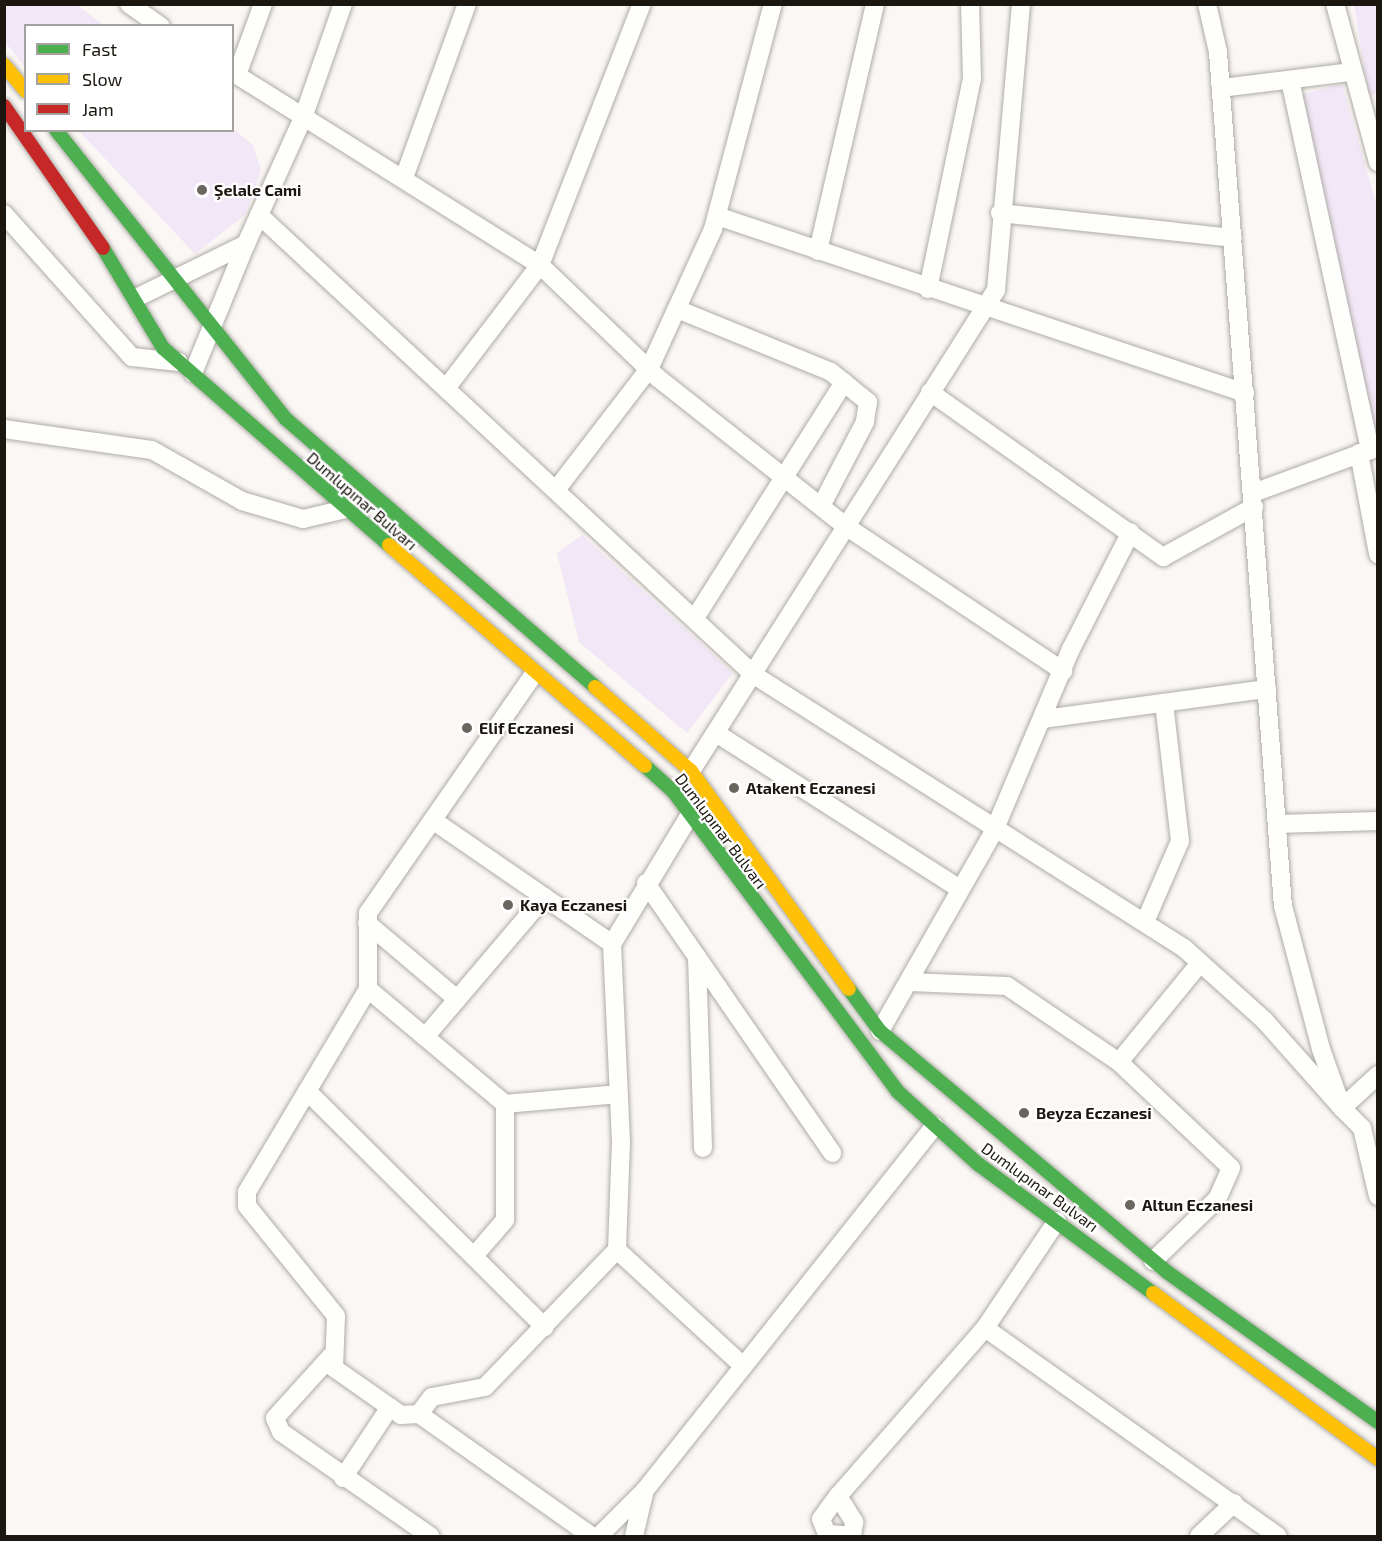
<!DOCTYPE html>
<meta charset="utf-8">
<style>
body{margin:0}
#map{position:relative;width:1382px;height:1541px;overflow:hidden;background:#faf7f4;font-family:"Exo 2",sans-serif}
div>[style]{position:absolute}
.green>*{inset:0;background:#f1e7f7}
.roads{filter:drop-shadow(0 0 2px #afaba6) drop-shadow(0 0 2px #afaba6)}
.street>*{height:18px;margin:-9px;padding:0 9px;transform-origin:9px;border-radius:9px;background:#fefefd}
.fast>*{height:14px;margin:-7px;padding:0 7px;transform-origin:7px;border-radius:7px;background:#4caf50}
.slow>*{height:14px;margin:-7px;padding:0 7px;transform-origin:7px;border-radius:7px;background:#ffc107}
.jam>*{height:14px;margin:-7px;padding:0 7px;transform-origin:7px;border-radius:7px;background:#c62828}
.dots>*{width:16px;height:16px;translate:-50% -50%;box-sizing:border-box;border:3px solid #fff;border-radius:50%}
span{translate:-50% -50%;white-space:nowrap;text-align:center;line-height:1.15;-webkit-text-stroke:4.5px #fff;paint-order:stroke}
.poi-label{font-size:16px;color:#1b160f;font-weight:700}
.left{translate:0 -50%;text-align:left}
.street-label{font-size:16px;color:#1b160f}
.frame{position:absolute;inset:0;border:6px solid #1b160f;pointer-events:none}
.legend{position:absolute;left:24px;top:24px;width:210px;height:108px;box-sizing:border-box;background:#fff;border:2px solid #a4a29f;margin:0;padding:8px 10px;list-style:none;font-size:18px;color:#1b160f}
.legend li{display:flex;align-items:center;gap:12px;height:30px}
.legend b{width:30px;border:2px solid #a4a29f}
</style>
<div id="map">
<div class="green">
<i style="clip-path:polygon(4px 5px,77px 5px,103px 25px,26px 26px,25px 67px,5px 42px)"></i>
<i style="clip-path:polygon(1354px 5px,1377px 5px,1377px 93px,1369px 96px)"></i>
<i style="clip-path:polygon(1342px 84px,1377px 207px,1376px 434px,1303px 94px)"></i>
<i style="clip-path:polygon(233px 129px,253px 145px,261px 170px,245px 215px,195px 254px,79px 131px)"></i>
<i style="clip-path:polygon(582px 535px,733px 673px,687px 733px,579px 642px,557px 553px)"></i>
</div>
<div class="roads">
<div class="street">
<i style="left:129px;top:4px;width:39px;rotate:35deg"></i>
<i style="left:1207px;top:4px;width:49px;rotate:77.1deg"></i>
<i style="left:1218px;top:52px;width:856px;rotate:85.65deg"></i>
<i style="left:1283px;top:906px;width:148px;rotate:75.1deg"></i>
<i style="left:1321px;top:1049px;width:63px;rotate:70.4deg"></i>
<i style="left:1342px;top:1108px;width:28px;rotate:45deg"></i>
<i style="left:1362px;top:1128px;width:70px;rotate:76.8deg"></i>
<i style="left:1335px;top:4px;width:164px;rotate:74.8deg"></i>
<i style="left:232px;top:72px;width:363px;rotate:32.1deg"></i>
<i style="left:540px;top:265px;width:163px;rotate:43.8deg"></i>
<i style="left:658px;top:378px;width:241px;rotate:38.3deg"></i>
<i style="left:847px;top:527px;width:260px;rotate:33.7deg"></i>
<i style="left:237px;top:75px;width:76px;rotate:-69.9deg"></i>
<i style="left:1290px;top:80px;width:379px;rotate:77.8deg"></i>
<i style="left:1221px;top:88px;width:131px;rotate:-7deg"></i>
<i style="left:405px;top:175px;width:182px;rotate:-70.1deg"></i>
<i style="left:1000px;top:213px;width:234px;rotate:6.1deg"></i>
<i style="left:4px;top:214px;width:192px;rotate:48.2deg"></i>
<i style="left:132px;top:357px;width:47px;rotate:6.1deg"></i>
<i style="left:259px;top:215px;width:676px;rotate:42.9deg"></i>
<i style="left:754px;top:675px;width:509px;rotate:32.41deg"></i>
<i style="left:1184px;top:948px;width:108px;rotate:42deg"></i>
<i style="left:1264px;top:1020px;width:118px;rotate:48.4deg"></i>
<i style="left:1342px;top:1108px;width:49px;rotate:-42.5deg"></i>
<i style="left:717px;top:216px;width:557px;rotate:18.53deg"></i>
<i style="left:818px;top:251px;width:253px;rotate:-77deg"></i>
<i style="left:928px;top:289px;width:215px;rotate:-78.2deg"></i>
<i style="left:972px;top:79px;width:75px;rotate:-91.5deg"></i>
<i style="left:136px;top:298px;width:123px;rotate:-26.1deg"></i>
<i style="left:246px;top:244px;width:138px;rotate:-65.7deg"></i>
<i style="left:303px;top:118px;width:121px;rotate:-70.7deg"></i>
<i style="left:677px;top:309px;width:166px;rotate:22.2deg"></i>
<i style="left:831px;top:372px;width:48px;rotate:39deg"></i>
<i style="left:868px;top:402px;width:20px;rotate:99deg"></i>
<i style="left:865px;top:422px;width:95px;rotate:117.6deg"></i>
<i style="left:193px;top:373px;width:139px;rotate:-67.7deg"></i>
<i style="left:447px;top:387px;width:153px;rotate:-52.7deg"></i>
<i style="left:540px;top:265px;width:280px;rotate:-68.7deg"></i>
<i style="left:930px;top:392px;width:286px;rotate:35.3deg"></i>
<i style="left:1163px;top:557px;width:104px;rotate:-28.8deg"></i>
<i style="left:4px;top:429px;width:149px;rotate:8.1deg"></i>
<i style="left:152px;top:450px;width:103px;rotate:29.5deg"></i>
<i style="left:242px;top:501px;width:64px;rotate:16.4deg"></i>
<i style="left:303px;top:519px;width:44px;rotate:-13.1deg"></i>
<i style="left:1359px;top:453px;width:103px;rotate:79.3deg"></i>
<i style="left:556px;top:490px;width:153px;rotate:-52.5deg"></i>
<i style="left:649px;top:369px;width:154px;rotate:-65.4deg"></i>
<i style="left:713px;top:229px;width:233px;rotate:-75.1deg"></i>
<i style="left:1253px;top:493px;width:133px;rotate:-20.2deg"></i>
<i style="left:695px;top:618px;width:279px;rotate:-57.7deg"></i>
<i style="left:534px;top:674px;width:291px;rotate:124.8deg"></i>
<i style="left:368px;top:913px;width:76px;rotate:90deg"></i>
<i style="left:368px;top:989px;width:236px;rotate:120.8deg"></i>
<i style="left:247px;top:1192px;width:14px;rotate:90deg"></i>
<i style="left:247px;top:1206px;width:141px;rotate:51deg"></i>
<i style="left:336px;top:1316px;width:52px;rotate:92.2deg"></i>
<i style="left:334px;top:1368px;width:82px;rotate:35deg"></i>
<i style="left:401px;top:1415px;width:18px;rotate:-3deg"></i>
<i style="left:419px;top:1414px;width:21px;rotate:-53deg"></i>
<i style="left:432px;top:1397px;width:54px;rotate:-10.7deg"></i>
<i style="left:485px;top:1387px;width:190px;rotate:-46.1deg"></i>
<i style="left:617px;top:1250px;width:108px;rotate:-87.9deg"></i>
<i style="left:621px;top:1142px;width:198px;rotate:-92.6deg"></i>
<i style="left:612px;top:944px;width:153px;rotate:-58.9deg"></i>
<i style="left:1044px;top:719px;width:225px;rotate:-7.7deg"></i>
<i style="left:716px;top:733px;width:287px;rotate:32.6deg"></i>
<i style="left:691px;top:771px;width:570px;rotate:-57.62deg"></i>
<i style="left:996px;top:290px;width:287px;rotate:-85deg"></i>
<i style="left:434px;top:821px;width:216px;rotate:34.6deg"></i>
<i style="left:1277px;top:824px;width:101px;rotate:-1.7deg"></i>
<i style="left:646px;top:883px;width:328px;rotate:55.4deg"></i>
<i style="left:1145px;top:922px;width:88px;rotate:-66.6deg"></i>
<i style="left:1180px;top:841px;width:139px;rotate:-96.6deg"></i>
<i style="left:367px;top:923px;width:118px;rotate:40.2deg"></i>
<i style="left:697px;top:957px;width:191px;rotate:88.2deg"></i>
<i style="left:909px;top:982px;width:98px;rotate:2.3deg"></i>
<i style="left:1007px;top:986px;width:135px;rotate:34.2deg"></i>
<i style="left:1119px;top:1062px;width:154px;rotate:43.4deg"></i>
<i style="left:1231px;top:1168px;width:34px;rotate:114deg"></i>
<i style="left:1217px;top:1199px;width:89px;rotate:135.9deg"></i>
<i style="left:368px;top:989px;width:179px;rotate:40deg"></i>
<i style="left:505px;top:1104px;width:114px;rotate:-5deg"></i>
<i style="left:880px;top:1031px;width:230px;rotate:-60.3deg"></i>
<i style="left:994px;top:831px;width:198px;rotate:-67.1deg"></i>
<i style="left:1071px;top:649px;width:131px;rotate:-62.9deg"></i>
<i style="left:425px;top:1037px;width:184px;rotate:-49.6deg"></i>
<i style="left:1119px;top:1062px;width:128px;rotate:-50.7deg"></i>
<i style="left:307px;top:1091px;width:335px;rotate:44.8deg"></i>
<i style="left:617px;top:1250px;width:171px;rotate:42.6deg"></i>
<i style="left:474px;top:1256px;width:48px;rotate:-49.3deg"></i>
<i style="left:505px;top:1220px;width:116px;rotate:-90deg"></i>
<i style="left:985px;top:1328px;width:359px;rotate:35.4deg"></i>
<i style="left:332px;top:1355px;width:85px;rotate:132.1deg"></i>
<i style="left:275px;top:1418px;width:15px;rotate:67deg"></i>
<i style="left:281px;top:1432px;width:182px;rotate:34.9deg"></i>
<i style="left:419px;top:1414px;width:211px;rotate:35.3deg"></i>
<i style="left:343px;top:1478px;width:85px;rotate:-56.5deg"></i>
<i style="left:838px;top:1496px;width:31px;rotate:58deg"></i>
<i style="left:854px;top:1522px;width:14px;rotate:98deg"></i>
<i style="left:852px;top:1536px;width:25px;rotate:-175deg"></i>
<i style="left:827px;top:1534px;width:16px;rotate:-112deg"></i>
<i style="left:821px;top:1519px;width:29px;rotate:-54deg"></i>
<i style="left:838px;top:1496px;width:223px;rotate:-48.8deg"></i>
<i style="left:985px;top:1328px;width:129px;rotate:-56.1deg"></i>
<i style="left:599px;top:1536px;width:64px;rotate:-45deg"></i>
<i style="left:634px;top:1536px;width:47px;rotate:-76.6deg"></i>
<i style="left:645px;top:1490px;width:465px;rotate:-51.5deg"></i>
<i style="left:1199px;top:1536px;width:48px;rotate:-43.3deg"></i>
</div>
<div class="fast">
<i style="left:56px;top:130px;width:369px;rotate:51.5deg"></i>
<i style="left:286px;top:419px;width:409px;rotate:40.9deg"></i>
<i style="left:103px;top:248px;width:117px;rotate:59deg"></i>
<i style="left:163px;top:348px;width:300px;rotate:41.1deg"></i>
<i style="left:645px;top:766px;width:38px;rotate:42deg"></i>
<i style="left:673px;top:791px;width:376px;rotate:53.2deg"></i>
<i style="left:898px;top:1092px;width:108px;rotate:42deg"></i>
<i style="left:978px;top:1164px;width:217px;rotate:36.4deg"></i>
<i style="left:849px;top:989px;width:52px;rotate:53.6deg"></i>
<i style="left:880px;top:1031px;width:375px;rotate:40deg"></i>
<i style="left:1167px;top:1272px;width:259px;rotate:35.4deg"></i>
</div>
<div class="slow">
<i style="left:4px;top:65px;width:34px;rotate:50deg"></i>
<i style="left:389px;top:545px;width:338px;rotate:40.8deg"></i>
<i style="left:595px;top:687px;width:128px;rotate:41.2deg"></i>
<i style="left:691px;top:771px;width:269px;rotate:54.1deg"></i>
<i style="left:1153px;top:1293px;width:280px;rotate:36.4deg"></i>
</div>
<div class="jam">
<i style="left:4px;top:106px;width:173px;rotate:55.1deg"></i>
</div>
</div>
<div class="dots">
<i style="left:202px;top:190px;background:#69655f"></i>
<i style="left:467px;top:728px;background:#69655f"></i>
<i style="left:734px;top:788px;background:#69655f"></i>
<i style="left:508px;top:905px;background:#69655f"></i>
<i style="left:1024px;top:1113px;background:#69655f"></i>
<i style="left:1130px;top:1205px;background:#69655f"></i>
</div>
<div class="poi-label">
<span class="left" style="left:214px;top:190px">Şelale Cami</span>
<span class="left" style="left:479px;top:728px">Elif Eczanesi</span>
<span class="left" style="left:746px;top:788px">Atakent Eczanesi</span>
<span class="left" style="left:520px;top:905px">Kaya Eczanesi</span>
<span class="left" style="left:1036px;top:1113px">Beyza Eczanesi</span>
<span class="left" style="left:1142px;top:1205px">Altun Eczanesi</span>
</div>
<div class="street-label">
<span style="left:362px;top:501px;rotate:41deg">Dumlupınar Bulvarı</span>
<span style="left:721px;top:831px;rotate:53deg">Dumlupınar Bulvarı</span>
<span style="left:1040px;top:1187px;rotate:36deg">Dumlupınar Bulvarı</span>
</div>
<div class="frame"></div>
<ul class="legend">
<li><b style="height:8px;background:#4caf50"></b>Fast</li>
<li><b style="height:8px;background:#ffc107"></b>Slow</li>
<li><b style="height:8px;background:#c62828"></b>Jam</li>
</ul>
</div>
